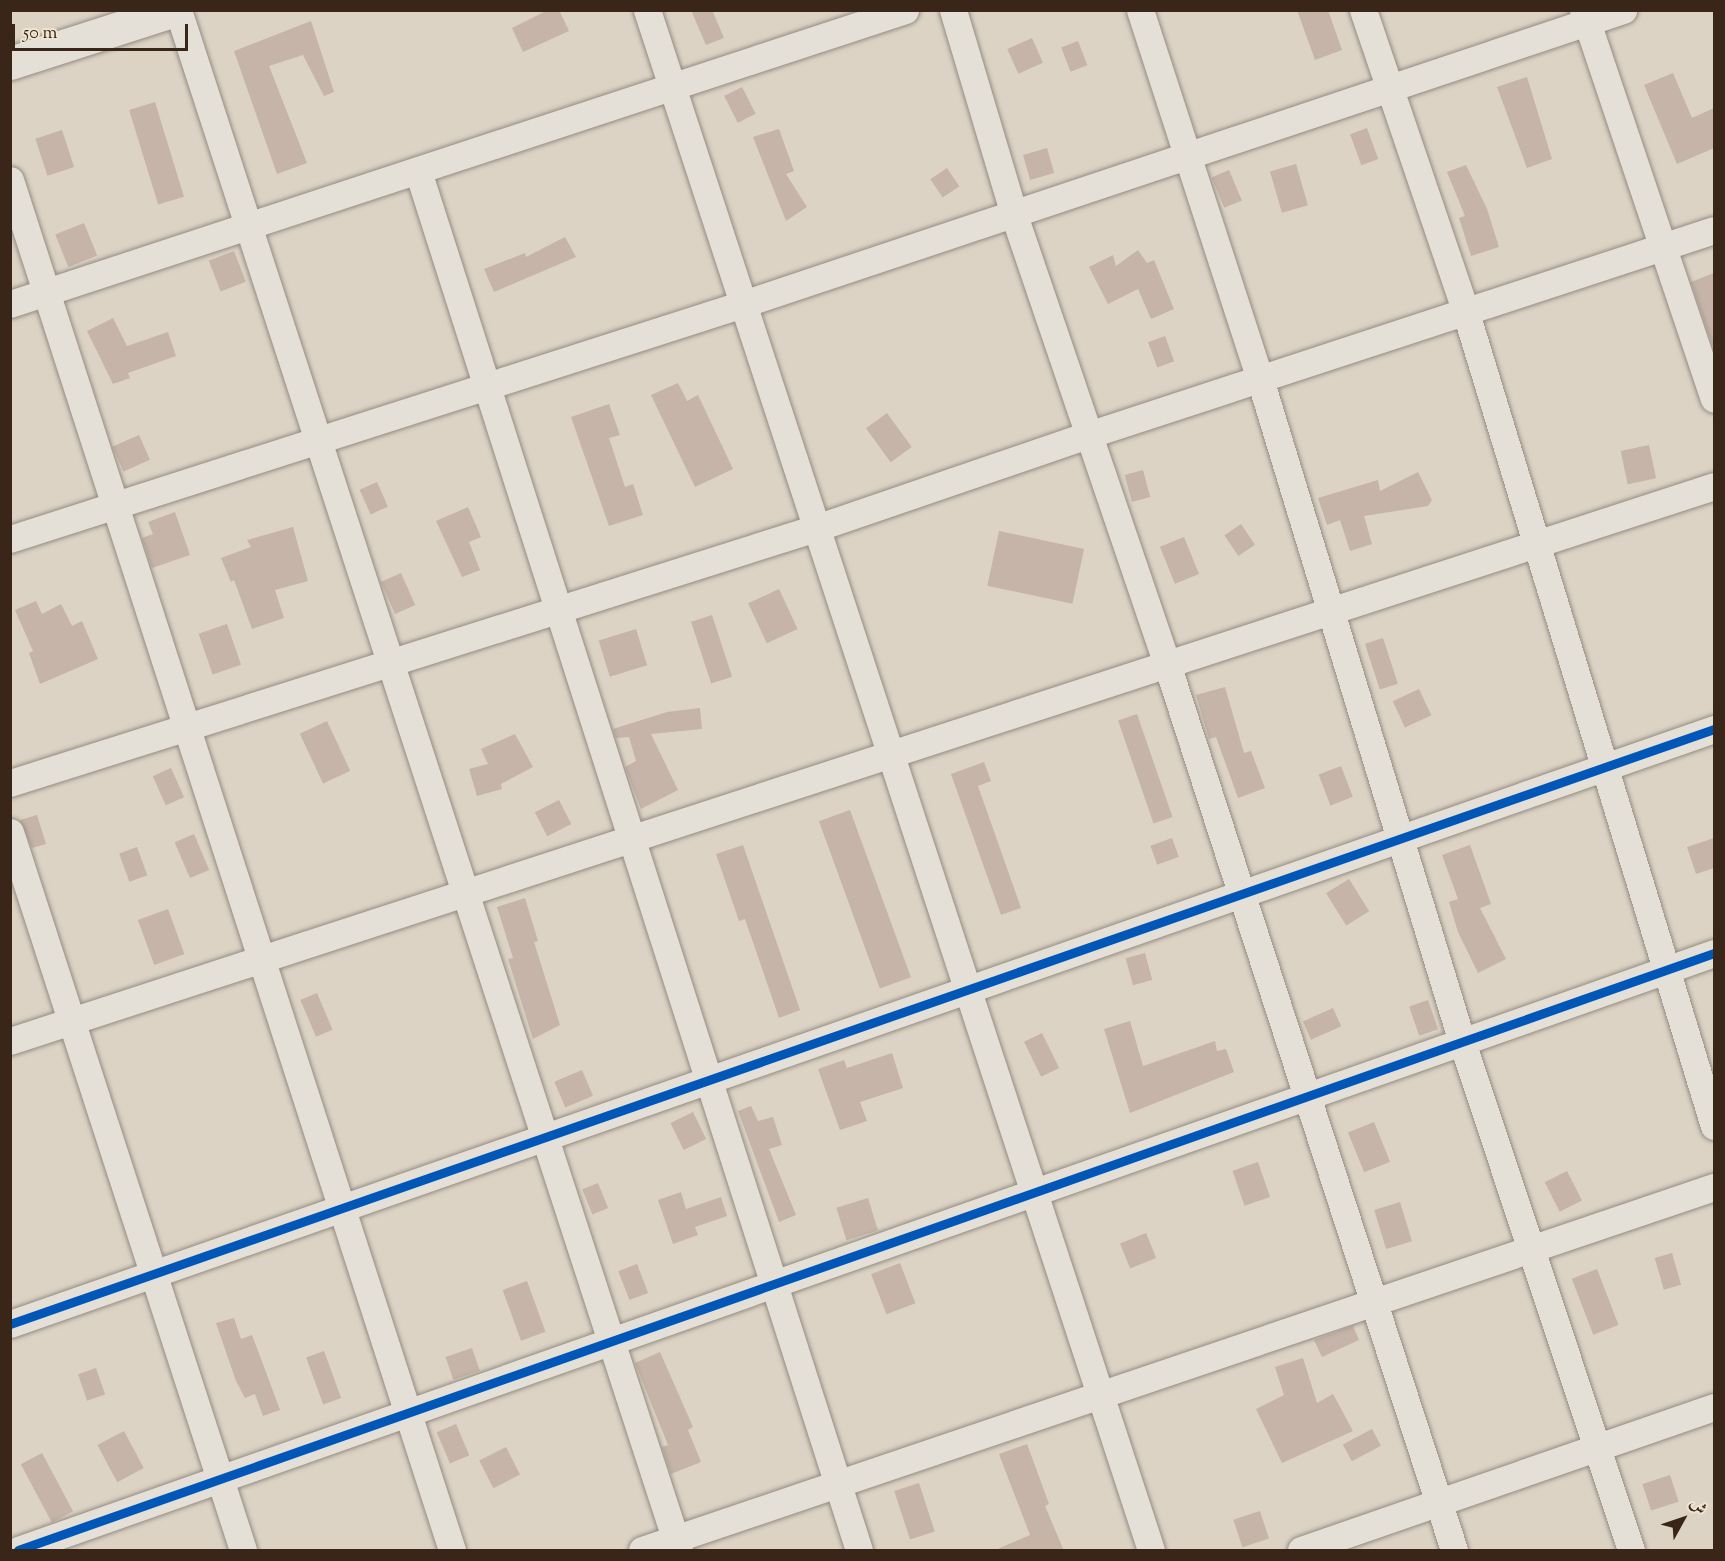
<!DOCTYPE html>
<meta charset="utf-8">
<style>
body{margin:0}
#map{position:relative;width:1725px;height:1561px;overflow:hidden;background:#dcd3c4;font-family:"Sorts Mill Goudy",Amiri,serif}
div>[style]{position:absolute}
.building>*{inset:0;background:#c5b4a7;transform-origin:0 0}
.roads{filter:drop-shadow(0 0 2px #938c82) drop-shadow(0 0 2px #938c82)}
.street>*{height:27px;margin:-13.5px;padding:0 13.5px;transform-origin:13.5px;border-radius:13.5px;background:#e4e0d8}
.secondary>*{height:33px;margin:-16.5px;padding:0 16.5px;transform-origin:16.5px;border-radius:16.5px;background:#e4e0d8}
.cycleway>*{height:9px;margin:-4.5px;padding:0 4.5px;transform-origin:4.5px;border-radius:4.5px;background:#0057b8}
span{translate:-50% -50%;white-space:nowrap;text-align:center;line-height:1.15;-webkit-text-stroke:5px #efe4d2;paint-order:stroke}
.frame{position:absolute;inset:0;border:12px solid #392618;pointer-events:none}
.north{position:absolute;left:1653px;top:1489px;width:60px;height:60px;-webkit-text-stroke:4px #efe4d2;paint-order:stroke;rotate:50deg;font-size:16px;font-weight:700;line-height:24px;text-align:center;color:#392618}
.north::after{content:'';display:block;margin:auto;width:21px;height:27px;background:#392618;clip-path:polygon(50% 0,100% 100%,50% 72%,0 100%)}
.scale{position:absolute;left:12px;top:24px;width:176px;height:27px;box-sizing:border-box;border:3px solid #392618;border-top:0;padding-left:8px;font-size:18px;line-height:21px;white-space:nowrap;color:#392618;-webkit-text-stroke:4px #efe4d2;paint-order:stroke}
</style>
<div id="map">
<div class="building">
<i style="clip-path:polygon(548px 10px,559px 10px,569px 31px,523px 52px,512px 28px)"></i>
<i style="clip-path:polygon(691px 10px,712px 10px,724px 38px,706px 45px)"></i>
<i style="clip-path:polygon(1297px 10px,1328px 10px,1342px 50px,1315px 60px)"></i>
<i style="clip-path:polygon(311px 21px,334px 92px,324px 96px,303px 55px,269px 66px,307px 163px,277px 174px,234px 51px)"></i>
<i style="left:1032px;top:38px;width:27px;height:27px;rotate:66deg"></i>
<i style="left:1078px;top:41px;width:26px;height:18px;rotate:69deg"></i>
<i style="clip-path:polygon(1673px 73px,1692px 118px,1714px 108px,1714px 148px,1677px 164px,1644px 85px)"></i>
<i style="clip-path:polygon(1527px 77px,1552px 159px,1527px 168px,1497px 87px)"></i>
<i style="left:742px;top:87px;width:30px;height:20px;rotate:63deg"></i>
<i style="left:155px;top:102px;width:99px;height:27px;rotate:73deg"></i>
<i style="left:1367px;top:128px;width:33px;height:18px;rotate:70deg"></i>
<i style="clip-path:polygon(779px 129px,794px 171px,786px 174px,807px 207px,786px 221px,753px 137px)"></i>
<i style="left:62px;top:130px;width:39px;height:28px;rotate:72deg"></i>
<i style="left:1047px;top:148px;width:26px;height:25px;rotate:74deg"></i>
<i style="left:1296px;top:164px;width:43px;height:27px;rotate:74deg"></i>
<i style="clip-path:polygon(1466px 165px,1487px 209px,1499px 247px,1471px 256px,1459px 218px,1465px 216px,1447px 172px)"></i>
<i style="left:947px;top:168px;width:22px;height:20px;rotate:56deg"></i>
<i style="left:1229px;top:170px;width:33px;height:19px;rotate:67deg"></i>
<i style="left:84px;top:223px;width:35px;height:31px;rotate:68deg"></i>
<i style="clip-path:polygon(565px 237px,576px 257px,494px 292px,484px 269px,525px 253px,526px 257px)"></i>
<i style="clip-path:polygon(1138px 250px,1147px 263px,1154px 260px,1174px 309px,1151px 319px,1138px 289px,1108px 304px,1089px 267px,1113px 255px,1116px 266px)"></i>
<i style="left:234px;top:251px;width:33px;height:27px;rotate:69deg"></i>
<i style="clip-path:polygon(1714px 273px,1714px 350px,1691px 282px)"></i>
<i style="clip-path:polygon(113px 318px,127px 346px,168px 332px,176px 356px,128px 373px,130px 378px,113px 384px,87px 331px)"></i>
<i style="left:1165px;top:336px;width:27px;height:18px;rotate:70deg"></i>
<i style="clip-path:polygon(678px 383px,687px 401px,698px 395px,733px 469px,695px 487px,651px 395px)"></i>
<i style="clip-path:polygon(609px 404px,620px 435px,609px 438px,625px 487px,633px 484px,643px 515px,609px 526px,571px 417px)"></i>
<i style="left:887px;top:413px;width:42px;height:26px;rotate:54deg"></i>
<i style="left:139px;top:435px;width:27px;height:29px;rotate:66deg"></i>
<i style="left:1649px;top:445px;width:34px;height:29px;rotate:78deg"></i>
<i style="left:1143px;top:470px;width:28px;height:19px;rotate:75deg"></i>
<i style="clip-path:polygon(1418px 472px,1432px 500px,1428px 506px,1364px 516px,1372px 544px,1350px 551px,1340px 520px,1327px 525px,1318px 498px,1378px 480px,1380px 491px)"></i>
<i style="left:377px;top:482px;width:27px;height:19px;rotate:66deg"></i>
<i style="clip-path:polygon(468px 507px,481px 537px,469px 542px,480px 570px,462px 577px,436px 521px)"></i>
<i style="clip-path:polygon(175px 512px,190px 555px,152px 568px,142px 538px,153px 534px,148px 522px)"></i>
<i style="left:1241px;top:524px;width:25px;height:20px;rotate:56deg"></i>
<i style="clip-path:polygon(293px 527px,308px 581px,275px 590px,284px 618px,252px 629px,234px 580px,231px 582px,221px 558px,251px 547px,247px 540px)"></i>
<i style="left:999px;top:531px;width:87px;height:56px;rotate:12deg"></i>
<i style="left:1184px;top:537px;width:40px;height:26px;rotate:68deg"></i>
<i style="left:401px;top:573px;width:35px;height:22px;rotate:66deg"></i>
<i style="left:779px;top:589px;width:44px;height:34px;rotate:65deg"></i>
<i style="clip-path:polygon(36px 601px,42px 614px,61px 604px,72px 626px,82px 621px,98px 659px,40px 684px,29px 653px,33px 651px,15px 610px)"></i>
<i style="left:712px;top:615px;width:65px;height:22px;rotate:72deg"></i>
<i style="left:227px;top:624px;width:43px;height:30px;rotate:71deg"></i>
<i style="left:636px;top:629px;width:38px;height:39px;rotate:73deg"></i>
<i style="left:1383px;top:638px;width:48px;height:19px;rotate:72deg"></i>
<i style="clip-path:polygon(1225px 687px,1244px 753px,1251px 751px,1265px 788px,1238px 798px,1216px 737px,1209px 739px,1196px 695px)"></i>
<i style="left:1419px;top:689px;width:29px;height:29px;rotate:65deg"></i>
<i style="clip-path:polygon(700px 708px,702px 729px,651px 734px,678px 790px,641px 809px,625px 767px,636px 761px,629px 737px,616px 738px,613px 729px,667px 712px)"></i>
<i style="left:1137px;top:714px;width:109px;height:20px;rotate:71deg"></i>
<i style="left:327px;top:721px;width:55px;height:30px;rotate:65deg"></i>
<i style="clip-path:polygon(515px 734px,533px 767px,501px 784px,502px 789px,477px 796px,469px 769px,488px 764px,481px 749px)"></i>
<i style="clip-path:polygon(984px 762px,991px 781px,978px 786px,1021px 908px,1001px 915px,951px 774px)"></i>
<i style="left:1341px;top:766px;width:33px;height:24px;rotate:69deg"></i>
<i style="left:171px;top:768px;width:32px;height:20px;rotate:66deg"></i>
<i style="left:559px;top:800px;width:27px;height:27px;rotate:63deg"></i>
<i style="left:850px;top:810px;width:178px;height:33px;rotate:70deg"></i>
<i style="clip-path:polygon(37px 815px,46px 844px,32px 848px,20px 820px)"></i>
<i style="left:194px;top:834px;width:39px;height:21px;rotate:67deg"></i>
<i style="left:1172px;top:838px;width:20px;height:23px;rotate:70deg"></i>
<i style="clip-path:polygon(1714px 838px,1714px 868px,1696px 874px,1687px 847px)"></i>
<i style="clip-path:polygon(743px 845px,800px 1010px,779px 1018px,745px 919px,739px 921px,716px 854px)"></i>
<i style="clip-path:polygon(1470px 845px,1491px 904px,1480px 908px,1506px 959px,1478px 973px,1458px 932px,1449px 902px,1458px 899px,1442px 855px)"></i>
<i style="left:137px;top:847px;width:30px;height:19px;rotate:70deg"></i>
<i style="left:1349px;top:879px;width:38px;height:27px;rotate:58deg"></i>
<i style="clip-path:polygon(525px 898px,538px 941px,534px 942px,560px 1025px,533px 1039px,508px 959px,513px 958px,497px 907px)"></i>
<i style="left:168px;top:909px;width:48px;height:32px;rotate:70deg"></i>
<i style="left:1145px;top:953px;width:28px;height:20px;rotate:75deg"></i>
<i style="left:317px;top:993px;width:40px;height:18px;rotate:67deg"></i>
<i style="left:1428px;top:1000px;width:31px;height:20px;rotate:71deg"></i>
<i style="left:1333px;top:1008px;width:20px;height:33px;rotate:66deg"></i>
<i style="clip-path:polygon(1130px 1021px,1143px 1066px,1215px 1041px,1217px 1051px,1226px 1049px,1234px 1072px,1130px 1113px,1104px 1029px)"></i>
<i style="left:1042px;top:1033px;width:39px;height:20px;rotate:64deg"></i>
<i style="clip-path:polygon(892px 1053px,903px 1088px,860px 1102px,867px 1121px,840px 1130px,818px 1069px,844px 1060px,847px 1068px)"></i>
<i style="left:582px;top:1070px;width:28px;height:30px;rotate:67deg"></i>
<i style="clip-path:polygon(751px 1106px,758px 1121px,773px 1117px,782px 1145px,769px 1149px,796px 1215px,779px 1222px,738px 1111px)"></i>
<i style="left:693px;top:1112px;width:30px;height:25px;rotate:64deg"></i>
<i style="left:1374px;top:1122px;width:43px;height:28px;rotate:68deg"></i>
<i style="left:1258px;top:1162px;width:37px;height:27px;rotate:71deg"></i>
<i style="left:1567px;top:1171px;width:33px;height:25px;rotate:63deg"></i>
<i style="left:598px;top:1183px;width:27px;height:17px;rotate:68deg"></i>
<i style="clip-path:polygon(681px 1192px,686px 1209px,721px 1197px,727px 1216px,695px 1227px,698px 1235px,673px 1244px,658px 1200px)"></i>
<i style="left:868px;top:1198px;width:34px;height:33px;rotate:73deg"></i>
<i style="left:1400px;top:1202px;width:41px;height:27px;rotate:73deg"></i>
<i style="left:1146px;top:1233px;width:27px;height:28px;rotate:68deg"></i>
<i style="left:1672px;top:1253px;width:33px;height:18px;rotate:74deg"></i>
<i style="left:900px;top:1263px;width:43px;height:31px;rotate:69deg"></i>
<i style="left:637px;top:1264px;width:31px;height:20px;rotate:69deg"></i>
<i style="left:1597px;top:1269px;width:60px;height:27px;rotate:69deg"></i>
<i style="left:527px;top:1281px;width:54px;height:26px;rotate:70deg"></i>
<i style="clip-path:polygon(234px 1318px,241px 1339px,252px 1335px,280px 1410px,263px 1416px,255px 1394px,245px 1398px,236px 1381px,216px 1323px)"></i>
<i style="clip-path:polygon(1353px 1326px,1359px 1340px,1322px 1357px,1314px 1340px)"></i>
<i style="left:472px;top:1348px;width:24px;height:28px;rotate:71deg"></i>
<i style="left:324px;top:1351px;width:50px;height:19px;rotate:70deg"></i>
<i style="clip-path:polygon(660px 1352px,693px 1427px,688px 1430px,701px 1462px,671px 1474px,662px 1447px,668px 1445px,635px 1363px)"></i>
<i style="clip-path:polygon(1303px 1358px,1317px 1403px,1333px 1394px,1353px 1431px,1282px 1463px,1256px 1409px,1284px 1395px,1275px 1367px)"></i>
<i style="left:96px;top:1368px;width:28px;height:19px;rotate:71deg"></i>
<i style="left:456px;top:1424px;width:34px;height:21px;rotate:67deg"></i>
<i style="left:1372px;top:1429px;width:19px;height:33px;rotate:62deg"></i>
<i style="left:124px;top:1431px;width:42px;height:30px;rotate:62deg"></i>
<i style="clip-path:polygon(1027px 1444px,1049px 1504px,1045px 1506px,1064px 1551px,993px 1551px,1030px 1535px,999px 1454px)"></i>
<i style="left:506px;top:1447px;width:31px;height:30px;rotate:63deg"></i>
<i style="left:42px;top:1453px;width:66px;height:24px;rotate:62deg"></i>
<i style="left:1670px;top:1475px;width:28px;height:29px;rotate:72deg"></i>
<i style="left:919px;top:1483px;width:51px;height:26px;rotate:72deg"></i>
<i style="left:1260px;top:1511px;width:29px;height:28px;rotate:72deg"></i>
</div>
<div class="roads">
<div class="street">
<i style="left:178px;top:10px;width:1619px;rotate:71.98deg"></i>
<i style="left:647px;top:10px;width:1620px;rotate:71.88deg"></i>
<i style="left:953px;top:10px;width:214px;rotate:73.4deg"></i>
<i style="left:1014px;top:215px;width:474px;rotate:71.2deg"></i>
<i style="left:1167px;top:664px;width:931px;rotate:72.05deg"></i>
<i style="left:1140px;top:10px;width:388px;rotate:72deg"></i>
<i style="left:1260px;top:379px;width:693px;rotate:73.06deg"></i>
<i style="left:1462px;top:1042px;width:535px;rotate:71.6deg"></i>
<i style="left:1363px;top:10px;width:320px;rotate:71.2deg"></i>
<i style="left:1466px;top:313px;width:850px;rotate:73.04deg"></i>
<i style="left:1583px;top:10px;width:410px;rotate:71.4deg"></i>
<i style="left:418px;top:171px;width:1448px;rotate:72.27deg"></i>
<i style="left:10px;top:180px;width:1440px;rotate:72.12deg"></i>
<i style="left:10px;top:304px;width:942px;rotate:-18.18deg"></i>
<i style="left:10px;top:539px;width:770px;rotate:-17.78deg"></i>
<i style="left:743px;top:304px;width:928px;rotate:-18.47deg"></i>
<i style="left:10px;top:783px;width:845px;rotate:-17.56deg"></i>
<i style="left:816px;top:528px;width:287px;rotate:-18.9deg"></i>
<i style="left:1088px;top:435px;width:659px;rotate:-18.13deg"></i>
<i style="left:10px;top:832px;width:755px;rotate:72.02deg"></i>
<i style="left:10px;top:1041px;width:1792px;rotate:-18.04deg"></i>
<i style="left:10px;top:1324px;width:1805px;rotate:-19.25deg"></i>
<i style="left:18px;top:1550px;width:1798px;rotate:-19.39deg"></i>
<i style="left:642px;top:1550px;width:1132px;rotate:-18.71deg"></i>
<i style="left:1301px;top:1550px;width:437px;rotate:-19.1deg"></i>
</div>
<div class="secondary">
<i style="left:10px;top:63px;width:173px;rotate:-17.8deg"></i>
</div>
</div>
<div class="cycleway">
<i style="left:10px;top:1324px;width:1805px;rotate:-19.25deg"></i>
<i style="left:18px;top:1550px;width:1798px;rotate:-19.39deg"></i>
</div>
<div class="frame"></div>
<div class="north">ش</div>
<div class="scale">50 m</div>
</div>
